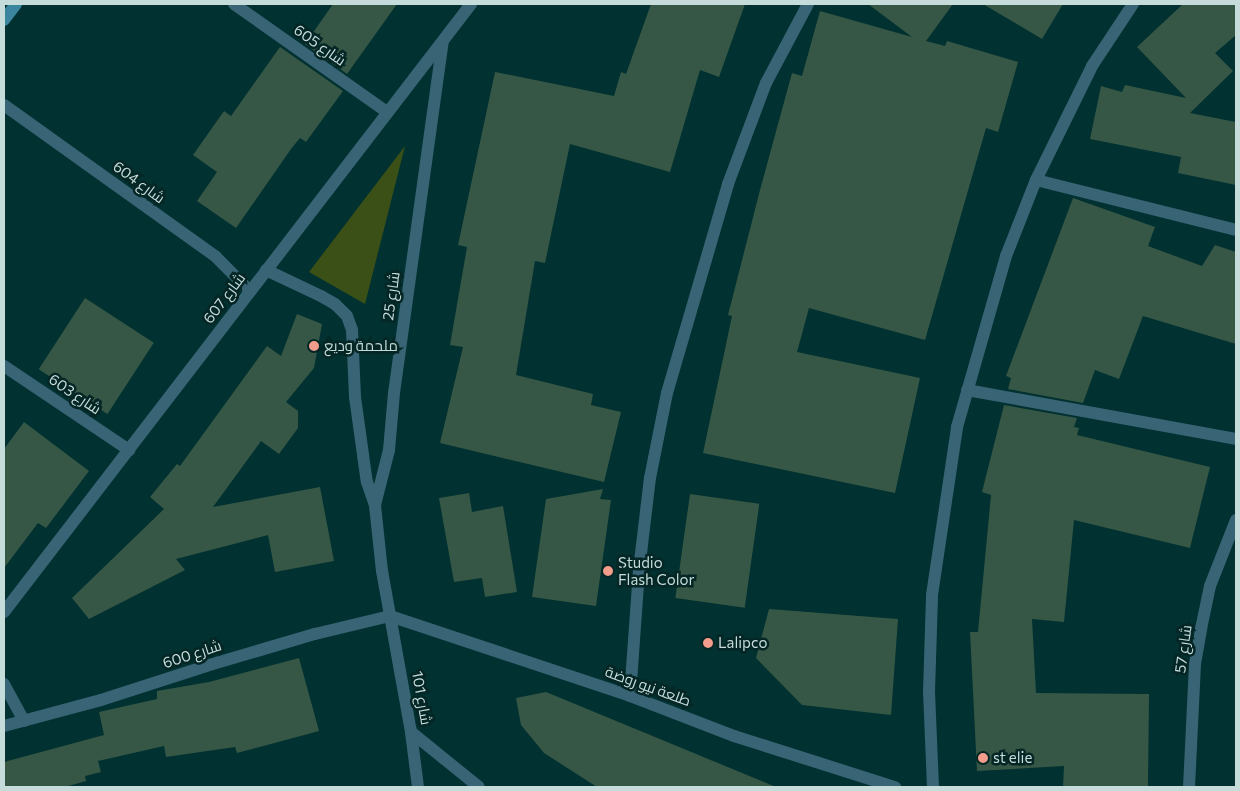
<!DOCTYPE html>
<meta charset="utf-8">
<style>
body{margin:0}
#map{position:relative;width:1240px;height:791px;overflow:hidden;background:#013130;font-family:Commissioner,Cairo,sans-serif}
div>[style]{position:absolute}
.green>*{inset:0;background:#3a5017}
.building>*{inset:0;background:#365745;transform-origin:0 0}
.street>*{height:12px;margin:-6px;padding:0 6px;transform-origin:6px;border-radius:6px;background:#396475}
.secondary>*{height:12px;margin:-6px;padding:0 6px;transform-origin:6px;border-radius:6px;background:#3b859f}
.dots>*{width:14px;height:14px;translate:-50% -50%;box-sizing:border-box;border:2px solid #042625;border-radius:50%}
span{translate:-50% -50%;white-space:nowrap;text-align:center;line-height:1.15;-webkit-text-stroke:5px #042625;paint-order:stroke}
.street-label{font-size:15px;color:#c6dcdb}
.poi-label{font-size:15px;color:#c6dcdb}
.left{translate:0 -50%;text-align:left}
.frame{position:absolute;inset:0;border:5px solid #c6dcdb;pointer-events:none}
</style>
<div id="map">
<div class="green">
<i style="clip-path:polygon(405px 146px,365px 304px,309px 272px)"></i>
</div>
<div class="building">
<i style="clip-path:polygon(333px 4px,397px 4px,347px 74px,305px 44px)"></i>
<i style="clip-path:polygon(651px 4px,745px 4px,719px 77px,700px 70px,670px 172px,570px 144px,545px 263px,535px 261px,516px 375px,593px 394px,591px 405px,621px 412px,604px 482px,440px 443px,463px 347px,450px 345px,467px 247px,458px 245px,495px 72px,614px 96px,621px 72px,626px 74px)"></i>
<i style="clip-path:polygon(868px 4px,953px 4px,926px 41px,945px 46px,947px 41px,1018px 62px,998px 132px,986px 128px,925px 340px,809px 308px,797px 352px,920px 378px,895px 493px,703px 453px,732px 316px,728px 315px,760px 190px,792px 73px,802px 76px,820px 11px,912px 37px)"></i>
<i style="clip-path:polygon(983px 4px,1063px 4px,1042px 39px)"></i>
<i style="clip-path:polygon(1183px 4px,1236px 4px,1236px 35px,1215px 53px,1233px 71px,1190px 113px,1236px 122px,1236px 185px,1178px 173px,1181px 157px,1090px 139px,1101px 86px,1122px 92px,1125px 85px,1186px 98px,1137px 47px)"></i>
<i style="clip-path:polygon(280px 47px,343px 91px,306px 142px,300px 138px,291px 149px,236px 228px,197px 201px,217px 172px,193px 155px,224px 111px,231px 116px)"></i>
<i style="clip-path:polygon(1073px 198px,1155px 227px,1148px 246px,1202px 266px,1215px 245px,1236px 252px,1236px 344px,1143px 316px,1119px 379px,1095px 370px,1083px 403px,1008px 389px,1011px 378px,1006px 376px)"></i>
<i style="left:85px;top:298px;width:82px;height:85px;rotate:33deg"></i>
<i style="clip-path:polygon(297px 314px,322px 324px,314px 368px,286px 402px,298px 411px,298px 428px,279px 454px,261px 441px,213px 507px,320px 487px,334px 561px,275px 572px,268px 535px,176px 559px,185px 570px,89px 619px,72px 598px,164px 509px,150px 497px,177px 464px,180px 466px,267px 346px,281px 356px)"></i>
<i style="clip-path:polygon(1004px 405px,1077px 418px,1074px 427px,1079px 428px,1077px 435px,1210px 467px,1190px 548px,1074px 520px,1064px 622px,1032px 619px,1036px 693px,1149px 694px,1148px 787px,1063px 787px,1064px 766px,977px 771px,970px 632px,978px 632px,991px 495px,982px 492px)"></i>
<i style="clip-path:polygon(24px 422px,89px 471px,46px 528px,38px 523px,4px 568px,4px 449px)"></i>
<i style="clip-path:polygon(603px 489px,600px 499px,611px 500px,596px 606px,532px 597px,546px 499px)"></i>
<i style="clip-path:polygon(469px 493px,472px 512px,503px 506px,517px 592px,485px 597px,482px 578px,454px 582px,439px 498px)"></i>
<i style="left:690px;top:494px;width:70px;height:105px;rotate:8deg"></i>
<i style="clip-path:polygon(769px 609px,898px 619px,891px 715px,802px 705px,756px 658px)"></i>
<i style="clip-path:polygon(299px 658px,319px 731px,237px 753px,235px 747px,166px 757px,164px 746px,98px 761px,101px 772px,85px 776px,86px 781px,65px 787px,4px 787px,4px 762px,104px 735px,99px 712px,157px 699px,157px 691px,209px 682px)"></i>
<i style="clip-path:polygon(546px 692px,776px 787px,597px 787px,544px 753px,521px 725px,516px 698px)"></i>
</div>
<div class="street">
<i style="left:234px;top:4px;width:187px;rotate:35.2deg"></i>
<i style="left:4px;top:105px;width:261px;rotate:35.6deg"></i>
<i style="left:216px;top:257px;width:48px;rotate:45deg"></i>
<i style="left:1036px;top:180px;width:206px;rotate:14deg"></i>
<i style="left:266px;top:270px;width:61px;rotate:25.3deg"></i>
<i style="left:321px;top:296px;width:16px;rotate:30deg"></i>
<i style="left:335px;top:304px;width:17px;rotate:45deg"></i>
<i style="left:347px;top:316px;width:15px;rotate:70deg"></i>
<i style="left:352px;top:330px;width:67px;rotate:87.4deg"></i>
<i style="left:355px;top:397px;width:59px;rotate:82.1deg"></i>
<i style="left:363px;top:455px;width:27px;rotate:82deg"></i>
<i style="left:367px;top:482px;width:24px;rotate:71deg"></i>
<i style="left:4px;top:366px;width:151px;rotate:33.9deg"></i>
<i style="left:967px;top:390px;width:273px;rotate:10.3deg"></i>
<i style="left:4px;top:612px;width:767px;rotate:-52.47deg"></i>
<i style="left:390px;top:616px;width:253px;rotate:18.4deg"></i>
<i style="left:630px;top:696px;width:111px;rotate:21deg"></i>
<i style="left:734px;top:736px;width:169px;rotate:17.6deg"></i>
<i style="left:4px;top:684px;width:42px;rotate:61.6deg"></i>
<i style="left:630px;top:696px;width:126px;rotate:-85.9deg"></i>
<i style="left:639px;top:570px;width:93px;rotate:-83.2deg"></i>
<i style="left:650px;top:478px;width:87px;rotate:-78.7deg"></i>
<i style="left:667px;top:393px;width:218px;rotate:-73.7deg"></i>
<i style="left:728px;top:184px;width:108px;rotate:-69.4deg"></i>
<i style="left:766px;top:83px;width:89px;rotate:-62deg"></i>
<i style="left:4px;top:726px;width:100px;rotate:-15deg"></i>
<i style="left:101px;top:700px;width:110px;rotate:-17.9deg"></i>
<i style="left:206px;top:666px;width:114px;rotate:-16.4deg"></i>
<i style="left:315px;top:634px;width:77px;rotate:-13.5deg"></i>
<i style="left:411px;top:732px;width:87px;rotate:39deg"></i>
<i style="left:418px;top:787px;width:55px;rotate:-97.3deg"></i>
<i style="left:411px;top:732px;width:164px;rotate:-100.2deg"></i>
<i style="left:382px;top:571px;width:66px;rotate:-96.1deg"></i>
<i style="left:375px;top:505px;width:57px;rotate:-75.7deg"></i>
<i style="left:389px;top:450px;width:57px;rotate:-85deg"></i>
<i style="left:394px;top:393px;width:355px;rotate:-82.1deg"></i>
<i style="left:933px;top:787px;width:95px;rotate:-92.4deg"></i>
<i style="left:929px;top:692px;width:97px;rotate:-88.2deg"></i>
<i style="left:932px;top:595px;width:170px;rotate:-81.5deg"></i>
<i style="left:957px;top:427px;width:178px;rotate:-74deg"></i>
<i style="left:1006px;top:256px;width:82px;rotate:-68.5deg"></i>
<i style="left:1036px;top:180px;width:127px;rotate:-63.8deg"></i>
<i style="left:1092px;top:66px;width:74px;rotate:-56.5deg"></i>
<i style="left:1189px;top:787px;width:123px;rotate:-87.2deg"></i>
<i style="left:1195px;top:664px;width:36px;rotate:-80deg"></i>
<i style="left:1201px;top:629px;width:44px;rotate:-78.2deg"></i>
<i style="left:1210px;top:586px;width:71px;rotate:-68.5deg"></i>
</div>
<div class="secondary">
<i style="left:4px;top:20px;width:20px;rotate:-53deg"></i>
</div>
<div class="dots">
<i style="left:314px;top:346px;background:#f49d8c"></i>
<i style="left:608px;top:571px;background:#f49d8c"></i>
<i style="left:708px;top:643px;background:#f49d8c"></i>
<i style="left:983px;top:758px;background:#f49d8c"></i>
</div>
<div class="street-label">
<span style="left:320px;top:45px;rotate:35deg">شارع 605</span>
<span style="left:139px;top:182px;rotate:36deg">شارع 604</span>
<span style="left:391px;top:296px;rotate:-82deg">شارع 25</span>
<span style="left:224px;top:298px;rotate:-53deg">شارع 607</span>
<span style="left:75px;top:394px;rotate:34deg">شارع 603</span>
<span style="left:1183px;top:649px;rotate:-82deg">شارع 57</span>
<span style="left:192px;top:654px;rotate:-18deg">شارع 600</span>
<span style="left:648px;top:686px;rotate:20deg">طلعة نيو روضة</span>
<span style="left:422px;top:698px;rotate:80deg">شارع 101</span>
</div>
<div class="poi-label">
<span class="left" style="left:324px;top:346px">ملحمة وديع</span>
<span class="left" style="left:618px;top:571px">Studio<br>Flash Color</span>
<span class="left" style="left:718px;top:643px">Lalipco</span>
<span class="left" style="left:993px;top:758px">st elie</span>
</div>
<div class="frame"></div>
</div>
